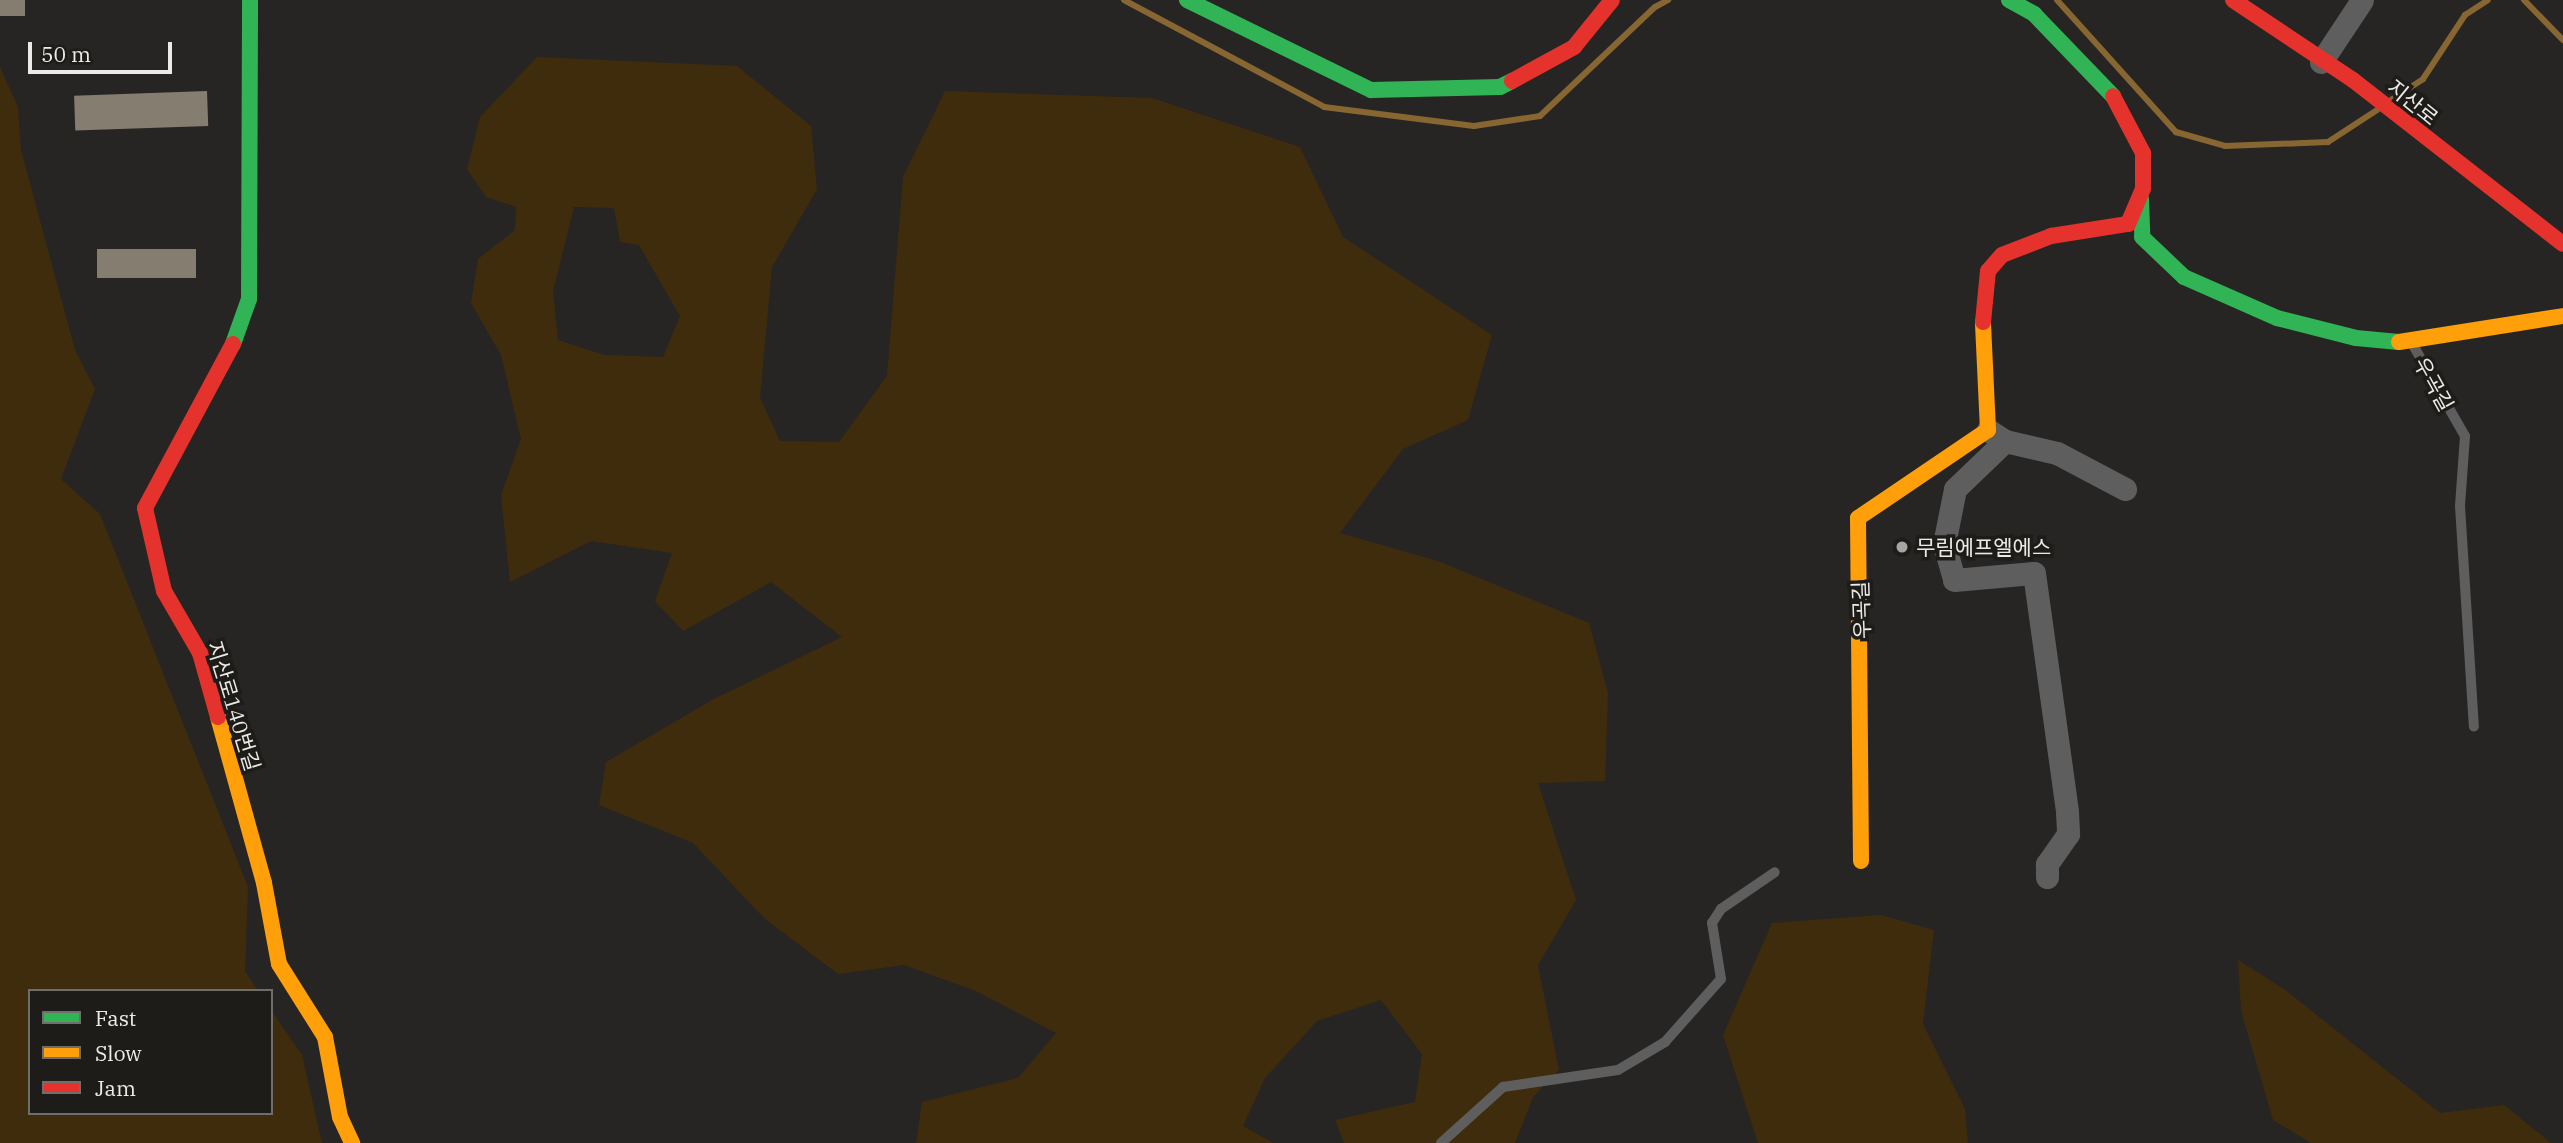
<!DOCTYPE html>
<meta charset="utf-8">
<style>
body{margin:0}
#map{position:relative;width:2563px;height:1143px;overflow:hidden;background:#272523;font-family:"IBM Plex Serif","Noto Sans KR",serif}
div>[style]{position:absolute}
.green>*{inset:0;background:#3e2c0d}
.stream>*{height:6px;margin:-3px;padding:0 3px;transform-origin:3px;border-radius:3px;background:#876632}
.building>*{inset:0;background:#867d71;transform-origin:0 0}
.lane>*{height:10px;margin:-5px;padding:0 5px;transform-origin:5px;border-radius:5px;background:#5e5e5e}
.street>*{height:23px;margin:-11.5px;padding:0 11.5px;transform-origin:11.5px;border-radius:11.5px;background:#5e5e5e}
.fast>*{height:16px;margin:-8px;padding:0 8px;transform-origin:8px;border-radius:8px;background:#30b455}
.slow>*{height:16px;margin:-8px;padding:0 8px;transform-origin:8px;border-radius:8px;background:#ff9f0a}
.jam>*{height:16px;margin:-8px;padding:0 8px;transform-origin:8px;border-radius:8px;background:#e5322d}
.dots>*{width:19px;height:19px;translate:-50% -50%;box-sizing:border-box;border:4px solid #1e1c19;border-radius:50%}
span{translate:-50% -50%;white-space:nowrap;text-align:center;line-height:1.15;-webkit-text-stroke:7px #1e1c19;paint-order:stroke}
.street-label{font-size:21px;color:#eceae8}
.poi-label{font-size:21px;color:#eceae8}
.left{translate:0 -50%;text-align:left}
.legend{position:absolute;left:28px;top:989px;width:245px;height:126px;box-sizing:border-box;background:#1e1c19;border:2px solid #706e6c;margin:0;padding:9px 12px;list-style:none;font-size:21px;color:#eceae8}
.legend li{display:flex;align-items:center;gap:14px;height:35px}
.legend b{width:35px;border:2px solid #706e6c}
.scale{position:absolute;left:28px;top:42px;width:144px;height:32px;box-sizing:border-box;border:4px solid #eceae8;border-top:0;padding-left:9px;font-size:21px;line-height:24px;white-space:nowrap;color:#eceae8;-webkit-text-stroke:5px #1e1c19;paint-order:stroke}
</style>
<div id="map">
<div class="green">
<i style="clip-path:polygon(evenodd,537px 57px,737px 66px,811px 126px,817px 189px,772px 267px,760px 398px,780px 441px,839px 442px,887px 376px,903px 177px,945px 91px,1152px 98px,1300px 147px,1343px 237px,1492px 335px,1468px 420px,1403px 449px,1340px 533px,1438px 561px,1589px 623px,1608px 693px,1605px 781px,1538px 783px,1576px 900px,1538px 965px,1559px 1070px,1533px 1097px,1515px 1143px,1344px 1143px,1335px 1120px,1415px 1102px,1422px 1054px,1381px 1000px,1317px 1021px,1265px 1078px,1243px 1126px,1273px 1143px,916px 1143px,922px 1102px,1018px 1078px,1056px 1033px,976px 991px,904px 965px,838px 974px,764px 918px,693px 843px,599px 805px,606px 762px,712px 700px,842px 637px,771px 582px,683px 631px,655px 601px,672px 553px,591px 541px,510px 582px,501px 495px,521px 439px,501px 355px,471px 303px,478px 259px,515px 230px,516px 207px,486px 197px,467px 169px,480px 117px,537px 57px,574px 207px,614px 208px,620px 242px,639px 245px,680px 316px,663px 357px,604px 355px,558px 340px,553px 291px,574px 207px)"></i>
<i style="clip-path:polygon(0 67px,18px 107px,21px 150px,75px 350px,95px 389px,61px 479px,100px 514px,248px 887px,245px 971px,258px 991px,30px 991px,30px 1113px,271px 1113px,271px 1010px,302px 1055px,322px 1143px,0 1143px)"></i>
<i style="clip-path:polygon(1881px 915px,1934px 930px,1923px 1024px,1965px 1109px,1968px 1143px,1758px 1143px,1723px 1035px,1772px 923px)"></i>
<i style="clip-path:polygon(2238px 960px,2284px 989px,2440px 1113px,2504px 1105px,2551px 1143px,2311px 1143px,2273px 1120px,2241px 1011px)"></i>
</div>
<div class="stream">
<i style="left:1124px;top:0;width:227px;rotate:28.1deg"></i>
<i style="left:1324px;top:107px;width:151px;rotate:7.2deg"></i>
<i style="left:1474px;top:126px;width:67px;rotate:-8.6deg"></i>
<i style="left:1540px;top:116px;width:158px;rotate:-43.5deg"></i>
<i style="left:1655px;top:7px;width:15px;rotate:-28deg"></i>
<i style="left:2057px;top:0;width:178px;rotate:48deg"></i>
<i style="left:2176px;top:132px;width:51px;rotate:15.9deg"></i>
<i style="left:2225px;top:146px;width:103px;rotate:-2.2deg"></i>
<i style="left:2328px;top:142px;width:59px;rotate:-33.1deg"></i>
<i style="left:2524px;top:0;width:56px;rotate:45.7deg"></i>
<i style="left:2391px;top:100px;width:38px;rotate:-33deg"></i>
<i style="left:2423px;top:79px;width:77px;rotate:-56.7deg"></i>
<i style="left:2465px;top:15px;width:27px;rotate:-33deg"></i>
</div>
<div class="building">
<i style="left:0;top:0;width:25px;height:16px"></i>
<i style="left:207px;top:91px;width:35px;height:133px;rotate:88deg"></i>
<i style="left:97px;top:249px;width:99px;height:29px"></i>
</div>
<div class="lane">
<i style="left:2413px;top:345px;width:105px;rotate:60.3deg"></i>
<i style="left:2465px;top:436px;width:70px;rotate:94.1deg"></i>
<i style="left:2460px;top:506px;width:221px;rotate:86.4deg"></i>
<i style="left:1441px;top:1143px;width:84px;rotate:-42.1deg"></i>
<i style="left:1503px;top:1087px;width:116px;rotate:-8.4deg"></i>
<i style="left:1618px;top:1070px;width:55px;rotate:-30.8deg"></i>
<i style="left:1665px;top:1042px;width:84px;rotate:-48.4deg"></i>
<i style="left:1721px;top:979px;width:57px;rotate:-99.1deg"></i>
<i style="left:1712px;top:923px;width:17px;rotate:-57deg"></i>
<i style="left:1721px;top:909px;width:65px;rotate:-34.4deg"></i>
</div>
<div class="street">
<i style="left:2321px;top:62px;width:74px;rotate:-56.5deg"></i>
<i style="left:1988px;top:430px;width:20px;rotate:33deg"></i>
<i style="left:2005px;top:441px;width:69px;rotate:136.2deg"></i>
<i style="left:1955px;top:489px;width:56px;rotate:101.3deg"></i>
<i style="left:1944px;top:544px;width:37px;rotate:74deg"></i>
<i style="left:1954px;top:580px;width:80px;rotate:-5deg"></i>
<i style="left:2034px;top:573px;width:241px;rotate:82.1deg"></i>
<i style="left:2067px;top:812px;width:22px;rotate:87deg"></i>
<i style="left:2068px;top:834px;width:37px;rotate:125deg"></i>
<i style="left:2047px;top:864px;width:13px;rotate:90deg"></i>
<i style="left:2005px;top:441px;width:53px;rotate:13deg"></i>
<i style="left:2057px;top:453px;width:77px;rotate:27.9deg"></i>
</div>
<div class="fast">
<i style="left:1187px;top:0;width:205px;rotate:26.1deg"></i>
<i style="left:1371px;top:90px;width:129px;rotate:-1.3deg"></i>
<i style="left:1500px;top:87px;width:13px;rotate:-27deg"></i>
<i style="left:2009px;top:0;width:29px;rotate:29deg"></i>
<i style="left:2034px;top:14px;width:114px;rotate:46.1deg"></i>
<i style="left:2141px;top:199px;width:38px;rotate:88deg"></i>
<i style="left:2142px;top:237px;width:58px;rotate:43.6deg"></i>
<i style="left:2184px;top:277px;width:102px;rotate:23.8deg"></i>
<i style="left:2277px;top:318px;width:81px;rotate:14.2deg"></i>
<i style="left:2356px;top:338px;width:43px;rotate:5.3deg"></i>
<i style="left:233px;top:344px;width:48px;rotate:-70.4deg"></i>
<i style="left:249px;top:299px;width:299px;rotate:-89.8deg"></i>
</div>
<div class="slow">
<i style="left:2399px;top:342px;width:166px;rotate:-9deg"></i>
<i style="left:218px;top:717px;width:172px;rotate:74.5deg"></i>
<i style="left:264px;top:883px;width:82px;rotate:79.5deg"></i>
<i style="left:279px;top:964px;width:86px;rotate:57.8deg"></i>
<i style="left:325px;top:1037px;width:81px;rotate:79.4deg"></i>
<i style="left:340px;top:1117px;width:29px;rotate:65deg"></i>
<i style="left:1861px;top:861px;width:343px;rotate:-90.5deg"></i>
<i style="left:1858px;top:518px;width:157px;rotate:-34.1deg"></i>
<i style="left:1988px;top:430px;width:108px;rotate:-92.7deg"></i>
</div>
<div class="jam">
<i style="left:2233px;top:0;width:144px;rotate:33.7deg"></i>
<i style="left:2353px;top:80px;width:266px;rotate:38deg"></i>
<i style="left:1512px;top:81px;width:71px;rotate:-28.7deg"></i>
<i style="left:1574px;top:47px;width:60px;rotate:-51deg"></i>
<i style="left:1983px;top:322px;width:51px;rotate:-84.4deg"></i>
<i style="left:1988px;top:271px;width:21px;rotate:-49deg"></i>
<i style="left:2002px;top:255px;width:53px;rotate:-21.2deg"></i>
<i style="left:2051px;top:236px;width:78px;rotate:-8.9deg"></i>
<i style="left:2128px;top:224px;width:39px;rotate:-67deg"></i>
<i style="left:2143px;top:188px;width:35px;rotate:-90deg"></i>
<i style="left:2143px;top:153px;width:64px;rotate:-117.8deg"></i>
<i style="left:218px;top:717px;width:66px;rotate:-105.7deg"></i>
<i style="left:200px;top:653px;width:72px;rotate:-120.1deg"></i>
<i style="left:164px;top:591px;width:85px;rotate:-102.9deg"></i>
<i style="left:145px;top:508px;width:186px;rotate:-61.8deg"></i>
</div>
<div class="dots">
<i style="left:1902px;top:547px;background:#a7a5a3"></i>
</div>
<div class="street-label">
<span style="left:2413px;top:102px;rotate:39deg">지산로</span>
<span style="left:2434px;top:384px;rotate:61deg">우곡길</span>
<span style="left:1861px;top:610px;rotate:-92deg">우곡길</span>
<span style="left:234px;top:706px;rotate:73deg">지산로140번길</span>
</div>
<div class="poi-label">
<span class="left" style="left:1916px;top:547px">무림에프엘에스</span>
</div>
<ul class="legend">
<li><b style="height:9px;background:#30b455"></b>Fast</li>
<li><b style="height:9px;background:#ff9f0a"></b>Slow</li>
<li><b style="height:9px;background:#e5322d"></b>Jam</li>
</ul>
<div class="scale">50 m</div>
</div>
